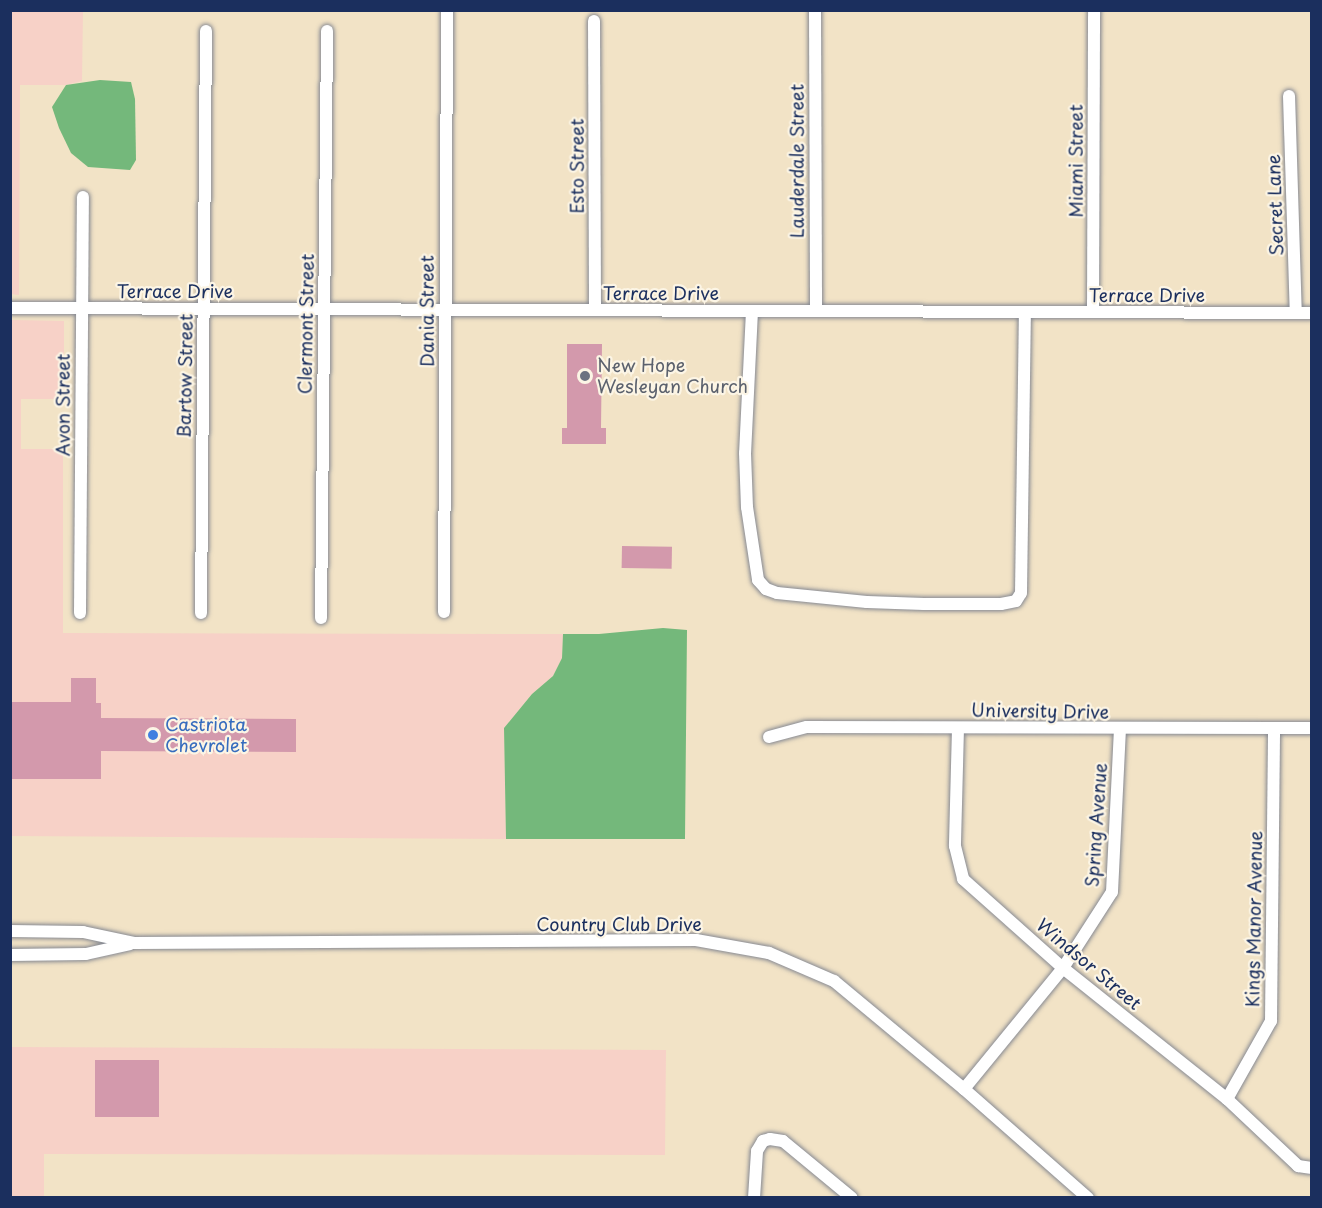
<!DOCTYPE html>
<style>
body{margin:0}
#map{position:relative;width:1322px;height:1208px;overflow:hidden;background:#f2e3c6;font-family:"Playpen Sans",sans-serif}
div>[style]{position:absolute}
.built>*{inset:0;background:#f7d1c7}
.forest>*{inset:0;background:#74b87b}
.building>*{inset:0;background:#d399ac;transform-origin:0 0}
.roads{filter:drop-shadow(0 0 2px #868992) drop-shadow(0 0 2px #868992)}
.minor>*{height:12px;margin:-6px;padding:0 6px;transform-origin:6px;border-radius:6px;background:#fff}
.dots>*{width:16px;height:16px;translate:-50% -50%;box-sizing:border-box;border:3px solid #fcf5e5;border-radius:50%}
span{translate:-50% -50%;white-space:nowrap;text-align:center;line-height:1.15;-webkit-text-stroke:4.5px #fcf5e5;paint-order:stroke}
.street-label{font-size:18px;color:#1b2f5e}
.worship-label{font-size:18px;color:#5b616d}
.left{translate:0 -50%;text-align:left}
.shop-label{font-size:18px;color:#366cbe}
.frame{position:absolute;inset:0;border:12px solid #1b2f5e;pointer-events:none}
</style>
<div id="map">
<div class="built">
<i style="clip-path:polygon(11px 10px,83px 11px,82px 81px,66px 85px,20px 85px,19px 295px,10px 294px)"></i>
<i style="clip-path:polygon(11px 320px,64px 321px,64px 399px,21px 399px,21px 449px,63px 449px,63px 633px,563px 634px,562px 659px,553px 676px,532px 694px,504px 728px,506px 839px,11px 836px)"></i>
<i style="clip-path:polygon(11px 1047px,666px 1050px,665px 1155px,44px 1154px,44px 1197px,11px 1198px)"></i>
</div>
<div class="forest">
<i style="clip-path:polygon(100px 80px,131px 82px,135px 99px,136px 160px,130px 170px,88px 167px,71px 153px,59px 128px,52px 107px,66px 85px)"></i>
<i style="clip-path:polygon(663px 628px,687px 630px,685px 839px,506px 839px,504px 728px,532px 694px,553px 676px,562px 658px,563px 634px,599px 634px)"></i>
</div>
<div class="building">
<i style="clip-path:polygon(567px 344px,602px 344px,601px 428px,606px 428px,606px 444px,562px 444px,562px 428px,567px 428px)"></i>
<i style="left:622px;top:546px;width:50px;height:22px;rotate:1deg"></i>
<i style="clip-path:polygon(71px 678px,96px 678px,96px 703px,101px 703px,101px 718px,296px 719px,296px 752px,101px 751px,101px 779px,10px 779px,10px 702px,71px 702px)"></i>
<i style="left:95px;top:1060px;width:64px;height:57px"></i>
</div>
<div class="roads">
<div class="minor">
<i style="left:815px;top:10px;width:301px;rotate:89.8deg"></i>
<i style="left:594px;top:21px;width:289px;rotate:89.8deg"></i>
<i style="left:1289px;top:96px;width:217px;rotate:88.2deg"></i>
<i style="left:10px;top:308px;width:1302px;rotate:0.22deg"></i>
<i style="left:752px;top:311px;width:142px;rotate:92.8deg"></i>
<i style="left:745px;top:453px;width:54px;rotate:87.9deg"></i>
<i style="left:747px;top:507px;width:74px;rotate:81.4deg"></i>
<i style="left:758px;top:580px;width:12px;rotate:48deg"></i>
<i style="left:766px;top:589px;width:12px;rotate:20deg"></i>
<i style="left:777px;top:593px;width:90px;rotate:5.7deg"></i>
<i style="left:867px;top:602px;width:57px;rotate:2deg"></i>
<i style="left:924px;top:604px;width:77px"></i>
<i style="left:1001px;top:604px;width:15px;rotate:-11deg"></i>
<i style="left:1016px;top:601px;width:9px;rotate:-58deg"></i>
<i style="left:1021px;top:593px;width:281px;rotate:-89.2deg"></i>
<i style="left:1093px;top:312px;width:302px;rotate:-89.8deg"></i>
<i style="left:444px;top:612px;width:602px;rotate:-89.71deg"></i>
<i style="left:80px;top:613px;width:416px;rotate:-89.6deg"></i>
<i style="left:201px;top:613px;width:582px;rotate:-89.51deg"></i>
<i style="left:321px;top:618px;width:587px;rotate:-89.41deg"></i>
<i style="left:958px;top:728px;width:118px;rotate:91.5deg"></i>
<i style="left:955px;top:846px;width:34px;rotate:76deg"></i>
<i style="left:963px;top:879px;width:134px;rotate:41.7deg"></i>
<i style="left:1063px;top:968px;width:210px;rotate:38.6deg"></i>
<i style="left:1227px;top:1099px;width:98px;rotate:43.3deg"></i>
<i style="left:1298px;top:1166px;width:14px;rotate:8deg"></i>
<i style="left:769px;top:737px;width:39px;rotate:-15deg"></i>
<i style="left:807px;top:727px;width:505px;rotate:0.11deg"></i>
<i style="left:10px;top:931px;width:73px;rotate:0.8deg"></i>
<i style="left:83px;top:932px;width:52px;rotate:12.2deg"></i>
<i style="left:134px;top:943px;width:562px;rotate:-0.31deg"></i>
<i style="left:696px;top:940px;width:74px;rotate:10.1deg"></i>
<i style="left:769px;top:953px;width:71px;rotate:23.3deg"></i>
<i style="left:834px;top:981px;width:169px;rotate:39.7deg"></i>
<i style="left:964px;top:1089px;width:165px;rotate:41.3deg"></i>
<i style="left:10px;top:955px;width:76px;rotate:-0.8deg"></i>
<i style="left:86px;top:954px;width:45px;rotate:-12.8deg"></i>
<i style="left:964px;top:1089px;width:156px;rotate:-50.7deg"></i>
<i style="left:1063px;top:968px;width:90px;rotate:-57.2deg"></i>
<i style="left:1112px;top:892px;width:162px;rotate:-87.2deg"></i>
<i style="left:1227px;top:1099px;width:90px;rotate:-60.6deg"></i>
<i style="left:1271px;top:1021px;width:293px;rotate:-89.4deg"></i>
<i style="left:754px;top:1198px;width:47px;rotate:-86.3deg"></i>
<i style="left:757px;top:1151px;width:12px;rotate:-59deg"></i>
<i style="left:763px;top:1141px;width:7px;rotate:-16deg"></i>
<i style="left:770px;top:1139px;width:13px;rotate:9deg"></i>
<i style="left:783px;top:1141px;width:89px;rotate:39.6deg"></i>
</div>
</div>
<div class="dots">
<i style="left:585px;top:376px;background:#6b7280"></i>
<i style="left:153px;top:735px;background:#3f7fe0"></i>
</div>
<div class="street-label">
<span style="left:797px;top:161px;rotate:-90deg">Lauderdale Street</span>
<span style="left:1076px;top:161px;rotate:-90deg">Miami Street</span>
<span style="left:577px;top:166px;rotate:-90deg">Esto Street</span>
<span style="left:1275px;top:205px;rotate:-92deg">Secret Lane</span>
<span style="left:175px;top:291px">Terrace Drive</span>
<span style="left:661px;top:293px">Terrace Drive</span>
<span style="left:1147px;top:295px">Terrace Drive</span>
<span style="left:427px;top:311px;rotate:-90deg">Dania Street</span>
<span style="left:306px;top:324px;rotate:-89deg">Clermont Street</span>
<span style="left:185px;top:376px;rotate:-89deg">Bartow Street</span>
<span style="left:63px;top:405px;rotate:-90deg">Avon Street</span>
<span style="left:1040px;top:711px;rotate:1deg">University Drive</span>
<span style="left:1096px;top:825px;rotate:-86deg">Spring Avenue</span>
<span style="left:1254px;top:919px;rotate:-89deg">Kings Manor Avenue</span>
<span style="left:619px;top:924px">Country Club Drive</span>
<span style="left:1089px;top:964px;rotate:40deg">Windsor Street</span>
</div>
<div class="worship-label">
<span class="left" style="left:597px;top:376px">New Hope<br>Wesleyan Church</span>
</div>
<div class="shop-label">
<span class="left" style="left:165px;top:735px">Castriota<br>Chevrolet</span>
</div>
<div class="frame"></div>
</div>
